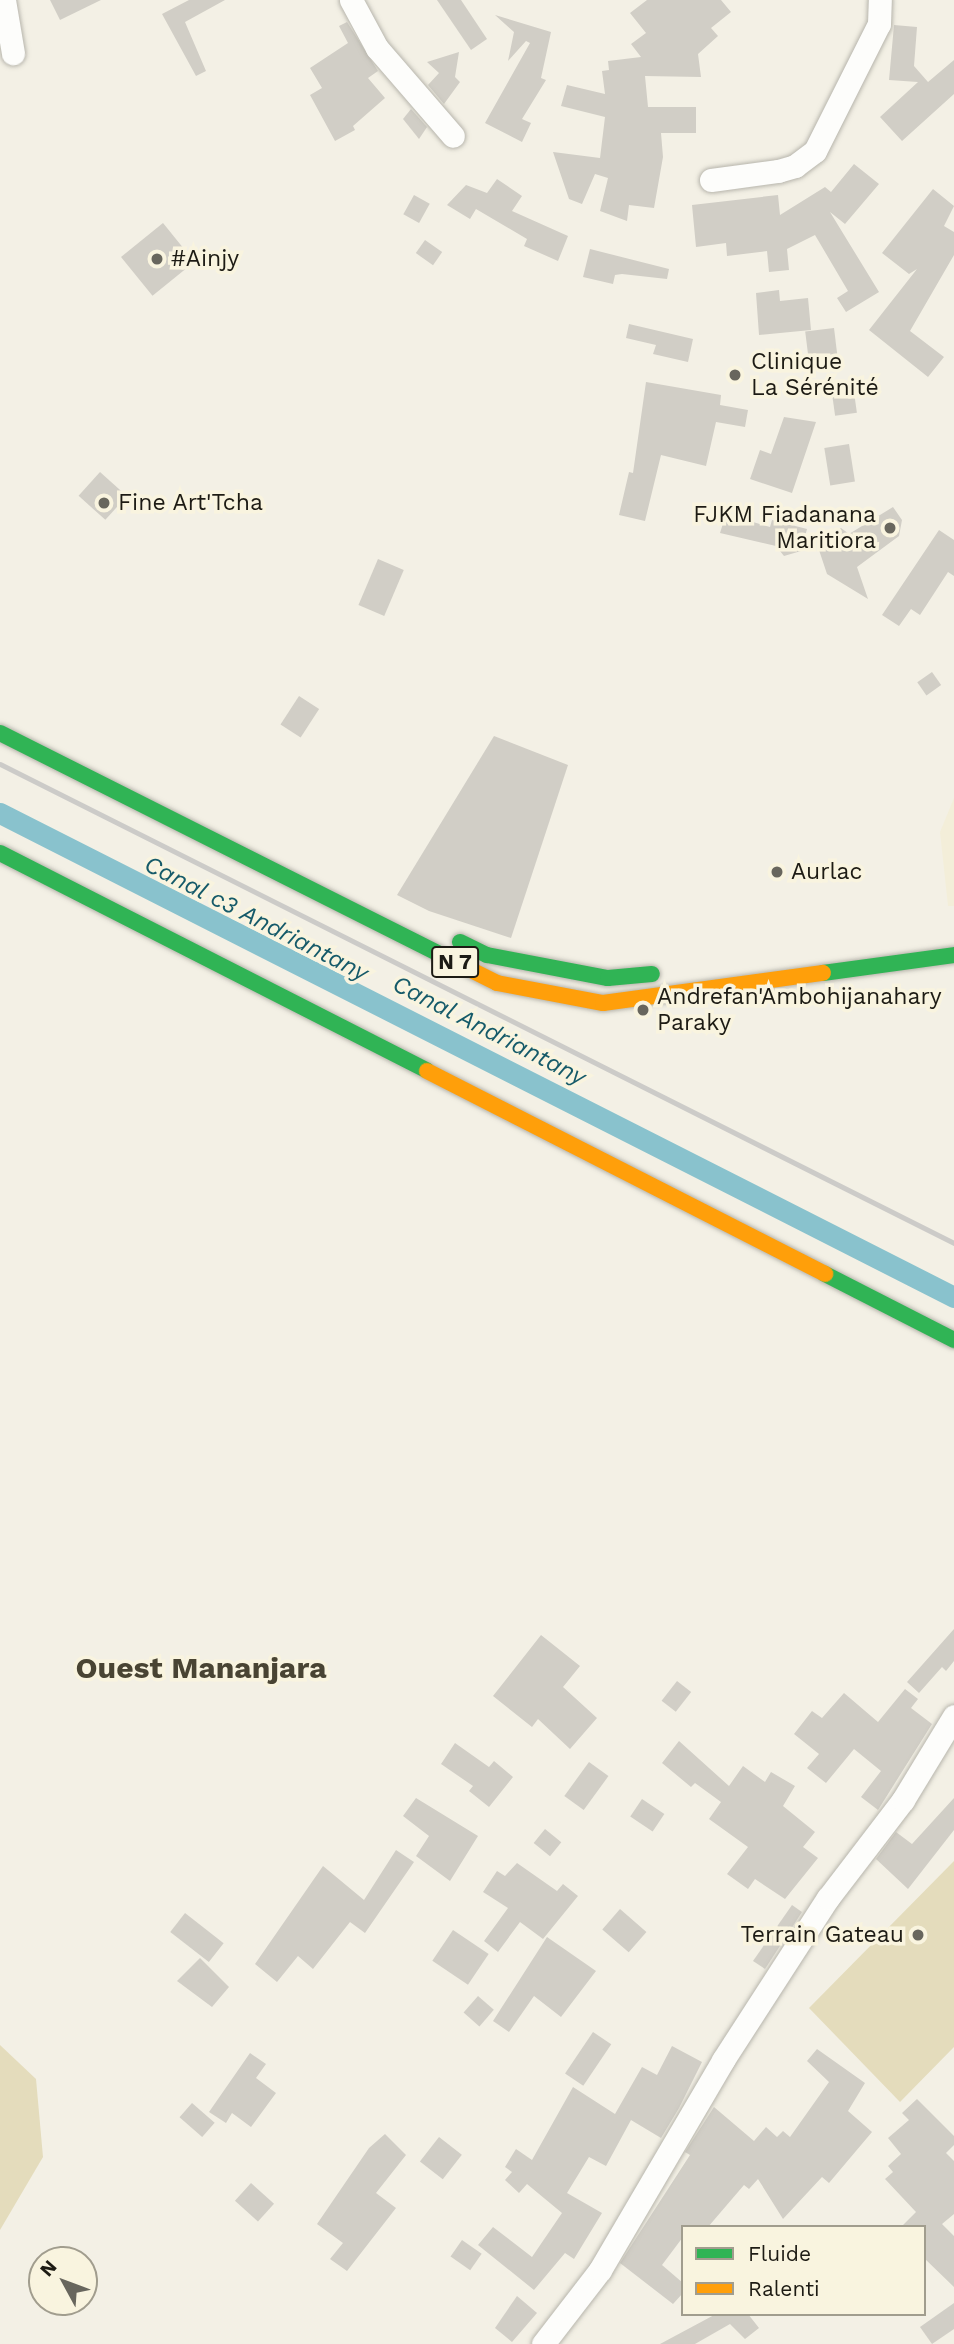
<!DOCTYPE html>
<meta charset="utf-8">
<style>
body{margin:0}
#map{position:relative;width:954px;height:2344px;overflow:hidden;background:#f3f0e5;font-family:"Work Sans",sans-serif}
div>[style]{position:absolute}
.built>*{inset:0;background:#f3eed9}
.green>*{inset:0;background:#e4dcbc}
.stream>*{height:6px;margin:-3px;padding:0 3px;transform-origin:3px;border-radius:3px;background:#89c2cd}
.canal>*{height:21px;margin:-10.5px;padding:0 10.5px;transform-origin:10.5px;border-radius:10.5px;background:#89c2cd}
.building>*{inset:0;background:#d1cec6;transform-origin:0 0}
.roads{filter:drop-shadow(0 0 2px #b7b5ac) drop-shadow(0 0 2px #b7b5ac)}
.street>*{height:23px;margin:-11.5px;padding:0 11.5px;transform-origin:11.5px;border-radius:11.5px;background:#fdfdfb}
.fast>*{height:16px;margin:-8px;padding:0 8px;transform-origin:8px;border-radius:8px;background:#30b455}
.slow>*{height:16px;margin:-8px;padding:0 8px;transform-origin:8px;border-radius:8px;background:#ff9f0a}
.rail>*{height:5px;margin:-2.5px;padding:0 2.5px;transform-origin:2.5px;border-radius:2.5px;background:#cccbc8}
.dots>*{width:19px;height:19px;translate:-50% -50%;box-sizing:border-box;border:4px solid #f9f4df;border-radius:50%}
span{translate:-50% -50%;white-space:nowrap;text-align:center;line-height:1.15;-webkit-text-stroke:7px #f9f4df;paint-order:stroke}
.shield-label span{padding:2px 5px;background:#f9f4df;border:2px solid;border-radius:5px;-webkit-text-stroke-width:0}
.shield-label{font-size:21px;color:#1d1b14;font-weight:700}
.poi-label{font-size:23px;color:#1d1b14}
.left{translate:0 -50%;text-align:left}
.right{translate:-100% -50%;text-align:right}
.water-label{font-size:24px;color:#155a69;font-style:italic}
.district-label{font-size:30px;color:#494433;font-weight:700}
.legend{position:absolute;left:681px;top:2225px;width:245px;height:91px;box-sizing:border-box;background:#f9f4df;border:2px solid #a19d8e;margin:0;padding:9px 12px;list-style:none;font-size:21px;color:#1d1b14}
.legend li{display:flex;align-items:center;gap:14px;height:35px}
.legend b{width:35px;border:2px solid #a19d8e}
.north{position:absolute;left:28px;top:2246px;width:70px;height:70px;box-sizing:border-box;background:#f9f4df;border:2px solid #a19d8e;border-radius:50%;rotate:311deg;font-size:19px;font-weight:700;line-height:28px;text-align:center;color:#1d1b14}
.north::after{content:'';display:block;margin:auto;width:24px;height:32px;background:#68665d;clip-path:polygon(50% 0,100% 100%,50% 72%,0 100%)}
</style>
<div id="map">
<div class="built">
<i style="clip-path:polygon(954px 798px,954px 906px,948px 906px,940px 832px)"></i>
</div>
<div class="green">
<i style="clip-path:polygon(954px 1861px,954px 2047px,900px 2102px,809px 2008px)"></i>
<i style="clip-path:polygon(0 2045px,36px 2079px,43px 2157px,0 2230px)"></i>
</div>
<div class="stream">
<i style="left:0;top:809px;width:934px;rotate:27.14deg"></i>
</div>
<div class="canal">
<i style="left:0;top:813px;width:1070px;rotate:26.9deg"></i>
</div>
<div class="building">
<i style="clip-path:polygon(50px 0,101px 0,60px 20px)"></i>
<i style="clip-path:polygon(189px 0,225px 0,185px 22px,206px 71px,196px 76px,162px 14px)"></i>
<i style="clip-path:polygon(437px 0,461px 0,487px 39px,471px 50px)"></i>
<i style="clip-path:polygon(647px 0,721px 0,731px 12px,711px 28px,718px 36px,698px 54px,701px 77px,645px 76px,648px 107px,696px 107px,696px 133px,661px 133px,663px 157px,654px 208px,629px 205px,627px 221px,600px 211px,608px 178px,595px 174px,582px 204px,569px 199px,553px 152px,600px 158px,605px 117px,561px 106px,567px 85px,605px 94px,602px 71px,609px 70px,608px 61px,641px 57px,631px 44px,646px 33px,630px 13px)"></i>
<i style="clip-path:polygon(495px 15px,551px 32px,541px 78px,546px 80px,522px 119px,531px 123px,522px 142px,485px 123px,530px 43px,526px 41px,508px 61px,514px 32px)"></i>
<i style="clip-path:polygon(347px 22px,378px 71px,368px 78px,385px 98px,353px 126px,355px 130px,335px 141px,310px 95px,322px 88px,310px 68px,348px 43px,339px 26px)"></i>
<i style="clip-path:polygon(894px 25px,917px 27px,914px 66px,928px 82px,954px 60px,954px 94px,902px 141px,880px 117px,918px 82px,889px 80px)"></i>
<i style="clip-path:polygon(459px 52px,455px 77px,460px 82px,444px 104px,428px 85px,439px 73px,427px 62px)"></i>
<i style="clip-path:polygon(411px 109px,427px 127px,419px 139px,403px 119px)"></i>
<i style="clip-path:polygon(854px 164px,879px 184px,845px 224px,830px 212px,879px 292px,846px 312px,837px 298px,848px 291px,815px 235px,787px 249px,789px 270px,769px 272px,767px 251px,727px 256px,726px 243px,696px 247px,692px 205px,778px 195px,780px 215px,825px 187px,831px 192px)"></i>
<i style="clip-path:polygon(497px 179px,522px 196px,512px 211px,568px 236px,558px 261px,524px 246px,527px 239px,476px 209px,470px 219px,447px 205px,466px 185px,487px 193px)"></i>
<i style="clip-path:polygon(933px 189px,954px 206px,944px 226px,954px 232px,954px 255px,910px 331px,944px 357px,928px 377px,869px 330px,917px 269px,909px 274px,882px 253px)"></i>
<i style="left:414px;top:195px;width:18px;height:22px;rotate:29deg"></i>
<i style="left:163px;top:223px;width:50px;height:54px;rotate:51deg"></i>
<i style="left:425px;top:240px;width:21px;height:16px;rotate:35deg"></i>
<i style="clip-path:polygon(590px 249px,669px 269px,667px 279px,622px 274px,615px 275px,613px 284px,583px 277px)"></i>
<i style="clip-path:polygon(779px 290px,780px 301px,808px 298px,811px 330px,759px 335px,756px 293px)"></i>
<i style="clip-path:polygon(629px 324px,693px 339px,688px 362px,653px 354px,656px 345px,626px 338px)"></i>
<i style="left:834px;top:328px;width:26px;height:29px;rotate:83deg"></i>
<i style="clip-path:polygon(646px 382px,721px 395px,720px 405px,748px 410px,745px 427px,716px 422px,706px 466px,661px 455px,645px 521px,619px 515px,629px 472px,633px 473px)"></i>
<i style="left:853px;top:385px;width:28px;height:22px;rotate:82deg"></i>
<i style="clip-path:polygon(784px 417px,816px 422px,792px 493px,750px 479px,760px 450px,771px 454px)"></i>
<i style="left:849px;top:444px;width:38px;height:25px;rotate:81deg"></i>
<i style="left:100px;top:472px;width:36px;height:32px;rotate:42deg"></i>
<i style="clip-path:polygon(893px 507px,902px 520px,899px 536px,857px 567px,868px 599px,827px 574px,817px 544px,841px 528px,849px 534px)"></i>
<i style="clip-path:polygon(726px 514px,770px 527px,772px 520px,807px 529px,801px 551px,784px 556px,776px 546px,720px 533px)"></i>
<i style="clip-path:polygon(939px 530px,954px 540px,954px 576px,948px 572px,920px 615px,911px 609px,899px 626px,882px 615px)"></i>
<i style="left:378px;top:559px;width:28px;height:50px;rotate:23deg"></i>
<i style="left:932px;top:672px;width:16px;height:18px;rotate:55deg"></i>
<i style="left:299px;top:696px;width:24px;height:34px;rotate:33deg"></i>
<i style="clip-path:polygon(494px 736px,568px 765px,511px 938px,429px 911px,397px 895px)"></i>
<i style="clip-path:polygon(954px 1629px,954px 1661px,946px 1671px,942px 1667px,919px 1693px,907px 1682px)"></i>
<i style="clip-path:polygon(541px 1635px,580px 1666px,563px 1687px,597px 1718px,570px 1749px,538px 1719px,532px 1727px,493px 1696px)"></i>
<i style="left:677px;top:1681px;width:18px;height:25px;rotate:38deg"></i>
<i style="clip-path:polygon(905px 1689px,918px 1699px,911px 1708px,932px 1724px,878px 1810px,861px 1797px,881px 1771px,854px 1749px,826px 1783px,807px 1768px,819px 1754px,794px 1734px,812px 1711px,822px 1718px,844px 1693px,878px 1722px)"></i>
<i style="clip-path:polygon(679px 1741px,729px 1786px,743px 1766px,765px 1782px,771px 1772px,795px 1786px,783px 1806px,815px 1832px,803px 1847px,818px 1858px,785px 1899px,755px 1879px,748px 1889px,727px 1874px,748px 1847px,709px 1819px,721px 1802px,695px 1783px,691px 1787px,662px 1763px)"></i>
<i style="clip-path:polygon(455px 1743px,489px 1767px,494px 1761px,513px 1777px,489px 1807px,469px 1791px,473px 1786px,441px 1764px)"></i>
<i style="left:589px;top:1762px;width:24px;height:42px;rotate:36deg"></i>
<i style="clip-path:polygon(416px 1798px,478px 1836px,450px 1881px,416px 1856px,429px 1836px,403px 1816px)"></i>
<i style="clip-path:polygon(954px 1798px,954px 1830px,908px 1889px,876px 1859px,896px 1832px,912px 1844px)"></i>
<i style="left:642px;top:1799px;width:27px;height:21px;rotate:34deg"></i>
<i style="left:545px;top:1829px;width:21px;height:18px;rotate:39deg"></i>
<i style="clip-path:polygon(396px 1850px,414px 1862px,365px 1933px,350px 1922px,313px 1969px,298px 1956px,277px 1982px,255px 1964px,323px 1866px,364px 1900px)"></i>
<i style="clip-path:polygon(517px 1863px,557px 1891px,563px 1884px,578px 1896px,543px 1939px,520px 1922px,498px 1952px,484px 1941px,508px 1908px,483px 1892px,497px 1871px,505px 1876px)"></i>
<i style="clip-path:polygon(792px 1905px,802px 1912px,765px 1969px,753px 1961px)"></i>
<i style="left:620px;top:1909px;width:35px;height:27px;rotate:41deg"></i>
<i style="left:185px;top:1913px;width:49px;height:24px;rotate:38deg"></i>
<i style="left:453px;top:1930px;width:43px;height:37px;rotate:34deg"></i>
<i style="clip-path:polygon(547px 1937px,596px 1971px,561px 2017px,534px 1996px,509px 2032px,493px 2021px)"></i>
<i style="clip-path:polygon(200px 1958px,229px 1987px,212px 2007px,177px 1981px)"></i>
<i style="left:478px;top:1996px;width:21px;height:22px;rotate:41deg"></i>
<i style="left:593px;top:2032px;width:22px;height:50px;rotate:34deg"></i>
<i style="clip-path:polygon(672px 2046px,702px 2062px,679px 2108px,661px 2138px,631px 2120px,606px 2166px,589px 2157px,567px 2193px,602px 2213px,574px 2259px,565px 2253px,534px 2290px,478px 2245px,493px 2227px,532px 2257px,562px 2213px,527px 2184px,519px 2193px,505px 2180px,512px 2172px,505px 2167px,516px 2149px,532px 2160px,573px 2087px,615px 2114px,642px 2067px,657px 2075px)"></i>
<i style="clip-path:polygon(817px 2049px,865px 2083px,848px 2111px,872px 2132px,829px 2183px,822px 2177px,783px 2219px,758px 2179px,749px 2189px,744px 2185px,708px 2227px,683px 2227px,683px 2237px,662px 2265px,683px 2283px,683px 2293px,673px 2304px,620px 2263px,690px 2155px,685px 2152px,714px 2107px,754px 2141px,766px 2127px,777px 2137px,783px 2131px,790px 2137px,829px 2082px,807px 2061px)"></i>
<i style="clip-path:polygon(250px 2053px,266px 2064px,256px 2078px,276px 2093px,251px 2127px,232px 2113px,226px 2123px,209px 2112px)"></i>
<i style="clip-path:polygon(917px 2099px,954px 2136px,954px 2145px,946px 2153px,954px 2161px,954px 2214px,942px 2224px,954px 2236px,954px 2287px,924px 2258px,924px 2227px,901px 2227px,916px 2212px,885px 2179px,893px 2172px,888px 2166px,901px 2154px,888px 2138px,909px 2120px,902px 2113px)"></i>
<i style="left:192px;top:2103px;width:30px;height:19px;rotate:41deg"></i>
<i style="clip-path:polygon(385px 2134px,406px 2155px,376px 2193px,396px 2208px,347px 2271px,330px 2259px,343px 2243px,317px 2224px,369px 2148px)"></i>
<i style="left:439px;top:2137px;width:29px;height:31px;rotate:38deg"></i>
<i style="left:251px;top:2183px;width:31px;height:24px;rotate:42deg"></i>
<i style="left:462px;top:2240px;width:24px;height:20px;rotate:35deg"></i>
<i style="clip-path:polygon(517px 2296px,537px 2313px,512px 2342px,495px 2328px)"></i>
<i style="clip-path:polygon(954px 2303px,954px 2329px,932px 2344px,920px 2327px)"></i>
<i style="clip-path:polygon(716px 2314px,748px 2314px,759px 2328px,745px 2339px,730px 2324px,695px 2344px,660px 2344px)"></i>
</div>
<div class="roads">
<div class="street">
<i style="left:4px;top:0;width:54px;rotate:80.4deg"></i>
<i style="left:351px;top:0;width:55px;rotate:61.6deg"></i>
<i style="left:377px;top:48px;width:116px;rotate:49.2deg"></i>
<i style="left:711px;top:180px;width:68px;rotate:-7.7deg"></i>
<i style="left:778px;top:171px;width:18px;rotate:-16deg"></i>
<i style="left:795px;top:166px;width:25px;rotate:-37deg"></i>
<i style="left:815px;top:151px;width:142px;rotate:-63.3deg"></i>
<i style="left:879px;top:24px;width:24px;rotate:-88deg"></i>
<i style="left:543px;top:2344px;width:93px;rotate:-52.4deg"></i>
<i style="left:600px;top:2270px;width:243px;rotate:-59.6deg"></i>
<i style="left:723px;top:2060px;width:193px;rotate:-57.1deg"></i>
<i style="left:828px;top:1898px;width:123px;rotate:-52.6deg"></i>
<i style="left:903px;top:1800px;width:98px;rotate:-58.7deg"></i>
</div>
<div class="fast">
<i style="left:0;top:733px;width:498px;rotate:26.7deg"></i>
<i style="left:0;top:853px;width:479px;rotate:27deg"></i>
<i style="left:460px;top:942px;width:30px;rotate:26deg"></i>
<i style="left:487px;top:955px;width:123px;rotate:10.8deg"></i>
<i style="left:608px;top:978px;width:44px;rotate:-5.2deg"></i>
<i style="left:823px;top:973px;width:132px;rotate:-7.8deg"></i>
<i style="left:825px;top:1274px;width:145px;rotate:27.1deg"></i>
</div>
<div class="slow">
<i style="left:445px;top:957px;width:58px;rotate:26.6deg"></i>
<i style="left:497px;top:983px;width:108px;rotate:10.7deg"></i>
<i style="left:603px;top:1003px;width:222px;rotate:-7.8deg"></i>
<i style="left:427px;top:1071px;width:447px;rotate:27deg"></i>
</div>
</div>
<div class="rail">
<i style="left:0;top:764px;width:1068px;rotate:26.66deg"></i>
</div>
<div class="dots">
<i style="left:157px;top:259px;background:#68665d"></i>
<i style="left:735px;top:375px;background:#68665d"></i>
<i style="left:104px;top:503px;background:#68665d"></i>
<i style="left:890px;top:528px;background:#68665d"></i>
<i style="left:777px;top:872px;background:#68665d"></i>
<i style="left:643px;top:1010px;background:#68665d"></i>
<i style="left:918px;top:1935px;background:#68665d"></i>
</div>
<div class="shield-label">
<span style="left:455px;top:962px">N 7</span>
</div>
<div class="poi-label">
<span class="left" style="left:171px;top:259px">#Ainjy</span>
<span class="left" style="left:751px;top:375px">Clinique<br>La Sérénité</span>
<span class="left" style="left:118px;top:503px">Fine Art'Tcha</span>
<span class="right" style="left:876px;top:528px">FJKM Fiadanana<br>Maritiora</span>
<span class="left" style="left:791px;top:872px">Aurlac</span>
<span class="left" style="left:657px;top:1010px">Andrefan'Ambohijanahary<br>Paraky</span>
<span class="right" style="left:904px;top:1935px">Terrain Gateau</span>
</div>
<div class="water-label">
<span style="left:256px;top:919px;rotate:27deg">Canal c3 Andriantany</span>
<span style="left:489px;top:1031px;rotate:27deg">Canal Andriantany</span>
</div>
<div class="district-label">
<span style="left:201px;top:1668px">Ouest Mananjara</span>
</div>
<ul class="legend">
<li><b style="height:9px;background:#30b455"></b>Fluide</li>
<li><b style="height:9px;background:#ff9f0a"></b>Ralenti</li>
</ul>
<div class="north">N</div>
</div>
